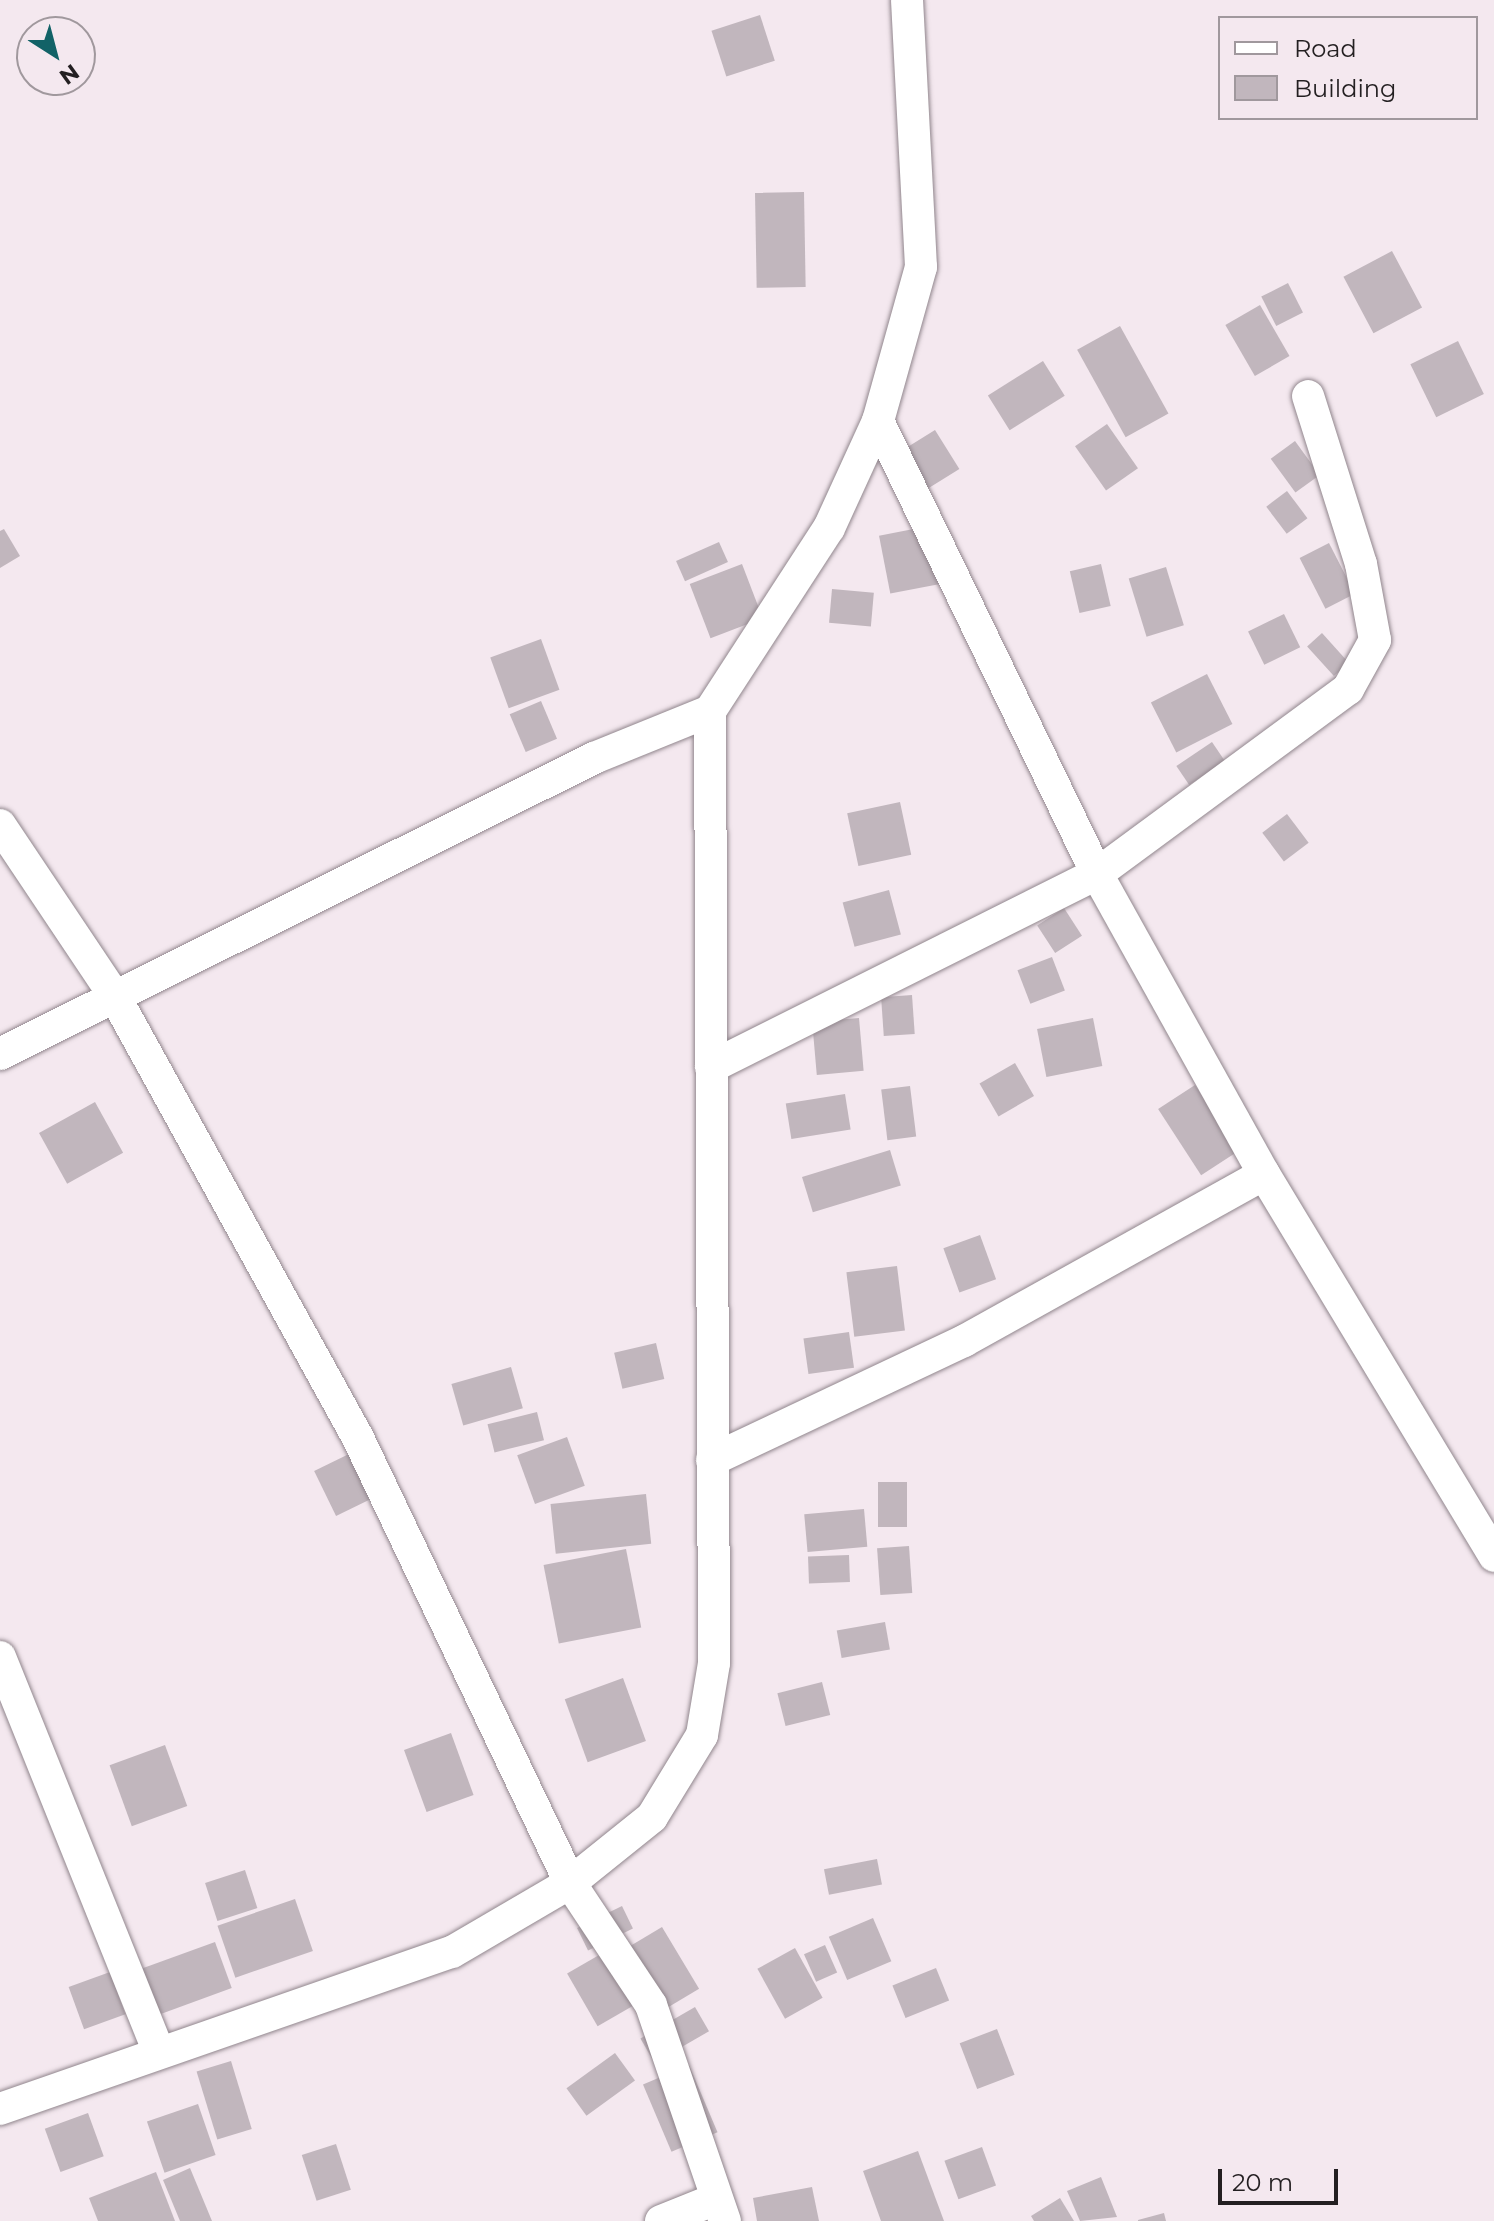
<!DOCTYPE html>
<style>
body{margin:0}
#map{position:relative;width:1494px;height:2221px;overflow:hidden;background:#f4e8ef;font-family:Montserrat,sans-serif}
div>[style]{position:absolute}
.building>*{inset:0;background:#c1b6bd;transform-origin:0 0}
.roads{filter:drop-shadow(0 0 2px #91868d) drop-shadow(0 0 2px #91868d)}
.minor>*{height:32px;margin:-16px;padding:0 16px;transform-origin:16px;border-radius:16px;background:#fff}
span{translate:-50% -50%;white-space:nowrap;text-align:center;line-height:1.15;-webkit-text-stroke:6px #f4e8ef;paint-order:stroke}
.legend{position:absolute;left:1218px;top:16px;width:260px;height:104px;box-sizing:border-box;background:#f4e8ef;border:2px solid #a0989d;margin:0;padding:10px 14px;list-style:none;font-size:24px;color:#231f21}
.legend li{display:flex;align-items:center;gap:16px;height:40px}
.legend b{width:40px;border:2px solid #a0989d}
.north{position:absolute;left:16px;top:16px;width:80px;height:80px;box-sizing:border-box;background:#f4e8ef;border:2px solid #a0989d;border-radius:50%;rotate:144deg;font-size:22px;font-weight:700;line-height:32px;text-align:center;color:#231f21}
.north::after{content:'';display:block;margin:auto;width:28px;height:36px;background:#126267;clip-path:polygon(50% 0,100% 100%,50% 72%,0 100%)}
.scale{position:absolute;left:1218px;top:2169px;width:120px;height:36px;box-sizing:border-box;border:4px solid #231f21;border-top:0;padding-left:10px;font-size:24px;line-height:28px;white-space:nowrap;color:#231f21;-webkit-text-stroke:6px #f4e8ef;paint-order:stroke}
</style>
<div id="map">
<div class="building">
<i style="left:760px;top:15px;width:48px;height:51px;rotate:72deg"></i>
<i style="left:804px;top:192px;width:95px;height:49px;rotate:89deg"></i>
<i style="left:1392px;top:251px;width:64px;height:55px;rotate:62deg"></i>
<i style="left:1288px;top:283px;width:33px;height:30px;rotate:63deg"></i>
<i style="left:1260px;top:305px;width:59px;height:40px;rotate:60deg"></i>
<i style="left:1120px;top:326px;width:100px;height:49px;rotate:61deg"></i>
<i style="left:1458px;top:341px;width:59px;height:53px;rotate:64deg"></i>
<i style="left:1043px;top:361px;width:41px;height:65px;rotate:58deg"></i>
<i style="left:1107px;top:424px;width:54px;height:39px;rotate:55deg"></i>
<i style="left:935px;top:430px;width:46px;height:37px;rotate:58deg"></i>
<i style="left:1295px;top:441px;width:42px;height:30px;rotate:54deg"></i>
<i style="left:1287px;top:491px;width:34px;height:26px;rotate:53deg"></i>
<i style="left:934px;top:525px;width:59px;height:56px;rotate:79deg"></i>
<i style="clip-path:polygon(4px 529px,20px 556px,0 568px,0 531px)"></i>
<i style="left:719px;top:542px;width:22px;height:47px;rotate:66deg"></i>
<i style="left:1329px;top:543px;width:57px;height:33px;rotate:63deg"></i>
<i style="left:742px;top:564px;width:58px;height:56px;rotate:69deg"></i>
<i style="left:1101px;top:564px;width:43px;height:32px;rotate:77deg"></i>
<i style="left:1166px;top:567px;width:61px;height:39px;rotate:73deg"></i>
<i style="left:832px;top:589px;width:42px;height:34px;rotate:5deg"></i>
<i style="left:1284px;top:614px;width:37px;height:40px;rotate:64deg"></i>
<i style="left:1322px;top:633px;width:40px;height:20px;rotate:48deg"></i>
<i style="left:541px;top:639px;width:54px;height:54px;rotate:70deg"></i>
<i style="left:1207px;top:674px;width:56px;height:63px;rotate:63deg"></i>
<i style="left:541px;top:701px;width:41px;height:34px;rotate:67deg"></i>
<i style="left:1212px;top:742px;width:23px;height:43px;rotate:56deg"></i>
<i style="left:900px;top:802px;width:54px;height:54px;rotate:78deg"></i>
<i style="left:1287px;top:814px;width:36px;height:31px;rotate:53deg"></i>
<i style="left:889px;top:890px;width:46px;height:48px;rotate:75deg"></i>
<i style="left:1064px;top:908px;width:33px;height:32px;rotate:57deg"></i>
<i style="left:1052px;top:957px;width:36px;height:37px;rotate:69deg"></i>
<i style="left:912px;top:995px;width:39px;height:31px;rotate:86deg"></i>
<i style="left:859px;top:1018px;width:53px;height:47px;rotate:85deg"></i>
<i style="left:1093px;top:1018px;width:49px;height:57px;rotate:79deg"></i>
<i style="left:1015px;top:1063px;width:38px;height:41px;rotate:60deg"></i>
<i style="left:1195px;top:1085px;width:79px;height:44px;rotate:57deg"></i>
<i style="left:910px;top:1086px;width:51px;height:29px;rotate:83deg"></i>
<i style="left:845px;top:1094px;width:36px;height:60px;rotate:81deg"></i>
<i style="left:95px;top:1102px;width:58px;height:64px;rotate:61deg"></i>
<i style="left:890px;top:1150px;width:37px;height:92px;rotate:73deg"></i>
<i style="left:980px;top:1235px;width:47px;height:39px;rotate:70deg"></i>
<i style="left:897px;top:1266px;width:65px;height:51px;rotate:83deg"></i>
<i style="left:849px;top:1332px;width:36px;height:46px;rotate:82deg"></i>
<i style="left:656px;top:1343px;width:37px;height:43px;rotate:77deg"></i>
<i style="left:511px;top:1367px;width:43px;height:62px;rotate:74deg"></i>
<i style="left:537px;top:1412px;width:29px;height:51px;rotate:76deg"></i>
<i style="left:567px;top:1437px;width:52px;height:53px;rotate:70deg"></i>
<i style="left:351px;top:1453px;width:50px;height:41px;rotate:64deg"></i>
<i style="left:907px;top:1482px;width:45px;height:29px;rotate:90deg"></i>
<i style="left:646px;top:1494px;width:50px;height:96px;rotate:84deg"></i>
<i style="left:864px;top:1509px;width:38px;height:60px;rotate:85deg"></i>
<i style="left:909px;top:1546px;width:47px;height:32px;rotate:86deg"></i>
<i style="left:626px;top:1549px;width:80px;height:84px;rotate:79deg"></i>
<i style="left:849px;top:1555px;width:27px;height:41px;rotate:88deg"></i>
<i style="left:885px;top:1622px;width:28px;height:49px;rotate:80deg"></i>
<i style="left:623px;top:1678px;width:67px;height:62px;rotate:70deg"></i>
<i style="left:822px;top:1682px;width:34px;height:46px;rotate:76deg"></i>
<i style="left:451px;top:1733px;width:66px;height:50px;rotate:70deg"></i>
<i style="left:165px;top:1745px;width:65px;height:59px;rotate:70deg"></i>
<i style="left:877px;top:1859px;width:26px;height:54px;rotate:79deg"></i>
<i style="left:245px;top:1870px;width:40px;height:42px;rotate:72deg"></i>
<i style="left:295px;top:1899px;width:55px;height:82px;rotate:71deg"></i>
<i style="left:622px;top:1906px;width:25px;height:50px;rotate:64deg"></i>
<i style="left:873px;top:1918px;width:47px;height:48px;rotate:67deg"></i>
<i style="left:662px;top:1927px;width:72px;height:40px;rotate:59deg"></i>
<i style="left:215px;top:1942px;width:49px;height:77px;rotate:70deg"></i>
<i style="left:825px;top:1945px;width:30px;height:23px;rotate:66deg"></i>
<i style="left:613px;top:1947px;width:61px;height:53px;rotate:60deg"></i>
<i style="left:795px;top:1948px;width:57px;height:43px;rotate:61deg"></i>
<i style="left:936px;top:1968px;width:35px;height:47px;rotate:68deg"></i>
<i style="left:110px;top:1972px;width:45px;height:44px;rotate:70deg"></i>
<i style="left:695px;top:2007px;width:28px;height:63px;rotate:60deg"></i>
<i style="left:997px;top:2029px;width:49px;height:40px;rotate:69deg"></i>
<i style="left:615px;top:2053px;width:34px;height:60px;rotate:54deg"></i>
<i style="left:231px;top:2061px;width:71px;height:36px;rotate:73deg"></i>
<i style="left:689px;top:2065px;width:73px;height:50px;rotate:67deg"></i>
<i style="left:198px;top:2104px;width:54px;height:54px;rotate:71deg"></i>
<i style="left:88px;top:2113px;width:46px;height:46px;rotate:70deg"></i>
<i style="left:336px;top:2144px;width:48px;height:36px;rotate:72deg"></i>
<i style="left:982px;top:2147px;width:41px;height:40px;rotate:70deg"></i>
<i style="clip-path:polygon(918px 2151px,944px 2221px,881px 2221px,863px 2171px)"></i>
<i style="clip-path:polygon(190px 2168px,212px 2221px,180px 2221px,163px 2180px)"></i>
<i style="clip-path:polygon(156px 2172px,175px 2221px,98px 2221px,89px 2198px)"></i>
<i style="clip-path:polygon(1101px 2177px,1117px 2217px,1080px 2221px,1067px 2191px)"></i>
<i style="clip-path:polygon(812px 2187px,819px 2221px,757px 2221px,753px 2198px)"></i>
<i style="clip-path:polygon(1060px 2198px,1074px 2221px,1034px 2221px,1031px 2216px)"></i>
<i style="clip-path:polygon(1164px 2213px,1166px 2221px,1138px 2221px,1138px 2220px)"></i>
</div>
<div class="roads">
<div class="minor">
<i style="left:878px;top:421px;width:503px;rotate:64.2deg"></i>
<i style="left:1097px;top:874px;width:343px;rotate:60.9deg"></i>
<i style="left:1264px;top:1174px;width:446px;rotate:58.9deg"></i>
<i style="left:0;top:825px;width:205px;rotate:56.2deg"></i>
<i style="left:114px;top:995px;width:506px;rotate:61.15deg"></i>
<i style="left:358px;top:1438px;width:493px;rotate:64.5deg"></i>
<i style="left:570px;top:1883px;width:146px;rotate:56.4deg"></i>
<i style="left:651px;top:2005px;width:228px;rotate:71.1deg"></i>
<i style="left:0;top:1054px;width:664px;rotate:-26.49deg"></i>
<i style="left:594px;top:758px;width:125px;rotate:-22.1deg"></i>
<i style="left:711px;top:1067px;width:432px;rotate:-26.6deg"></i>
<i style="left:1097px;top:874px;width:312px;rotate:-36.4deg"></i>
<i style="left:1348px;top:689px;width:56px;rotate:-61.1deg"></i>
<i style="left:1375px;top:640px;width:77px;rotate:-100.4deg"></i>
<i style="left:1361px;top:564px;width:176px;rotate:-107.5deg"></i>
<i style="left:712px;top:1460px;width:279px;rotate:-25.3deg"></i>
<i style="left:964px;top:1341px;width:343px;rotate:-29.1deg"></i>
<i style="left:0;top:1657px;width:424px;rotate:68.1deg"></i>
<i style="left:0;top:2109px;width:478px;rotate:-19.2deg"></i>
<i style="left:452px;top:1952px;width:137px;rotate:-30.3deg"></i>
<i style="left:570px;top:1883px;width:105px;rotate:-38.8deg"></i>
<i style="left:652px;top:1817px;width:96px;rotate:-58.6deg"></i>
<i style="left:702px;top:1735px;width:73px;rotate:-80.5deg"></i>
<i style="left:714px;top:1663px;width:952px;rotate:-90.24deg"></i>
<i style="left:710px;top:711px;width:218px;rotate:-57deg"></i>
<i style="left:829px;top:528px;width:118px;rotate:-65.4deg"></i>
<i style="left:878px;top:421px;width:160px;rotate:-74.4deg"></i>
<i style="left:921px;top:267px;width:267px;rotate:-93deg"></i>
<i style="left:661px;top:2221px;width:59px;rotate:-21.8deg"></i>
</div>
</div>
<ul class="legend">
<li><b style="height:10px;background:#fff"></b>Road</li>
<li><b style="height:22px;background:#c1b6bd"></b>Building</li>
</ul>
<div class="north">N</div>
<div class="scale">20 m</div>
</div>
